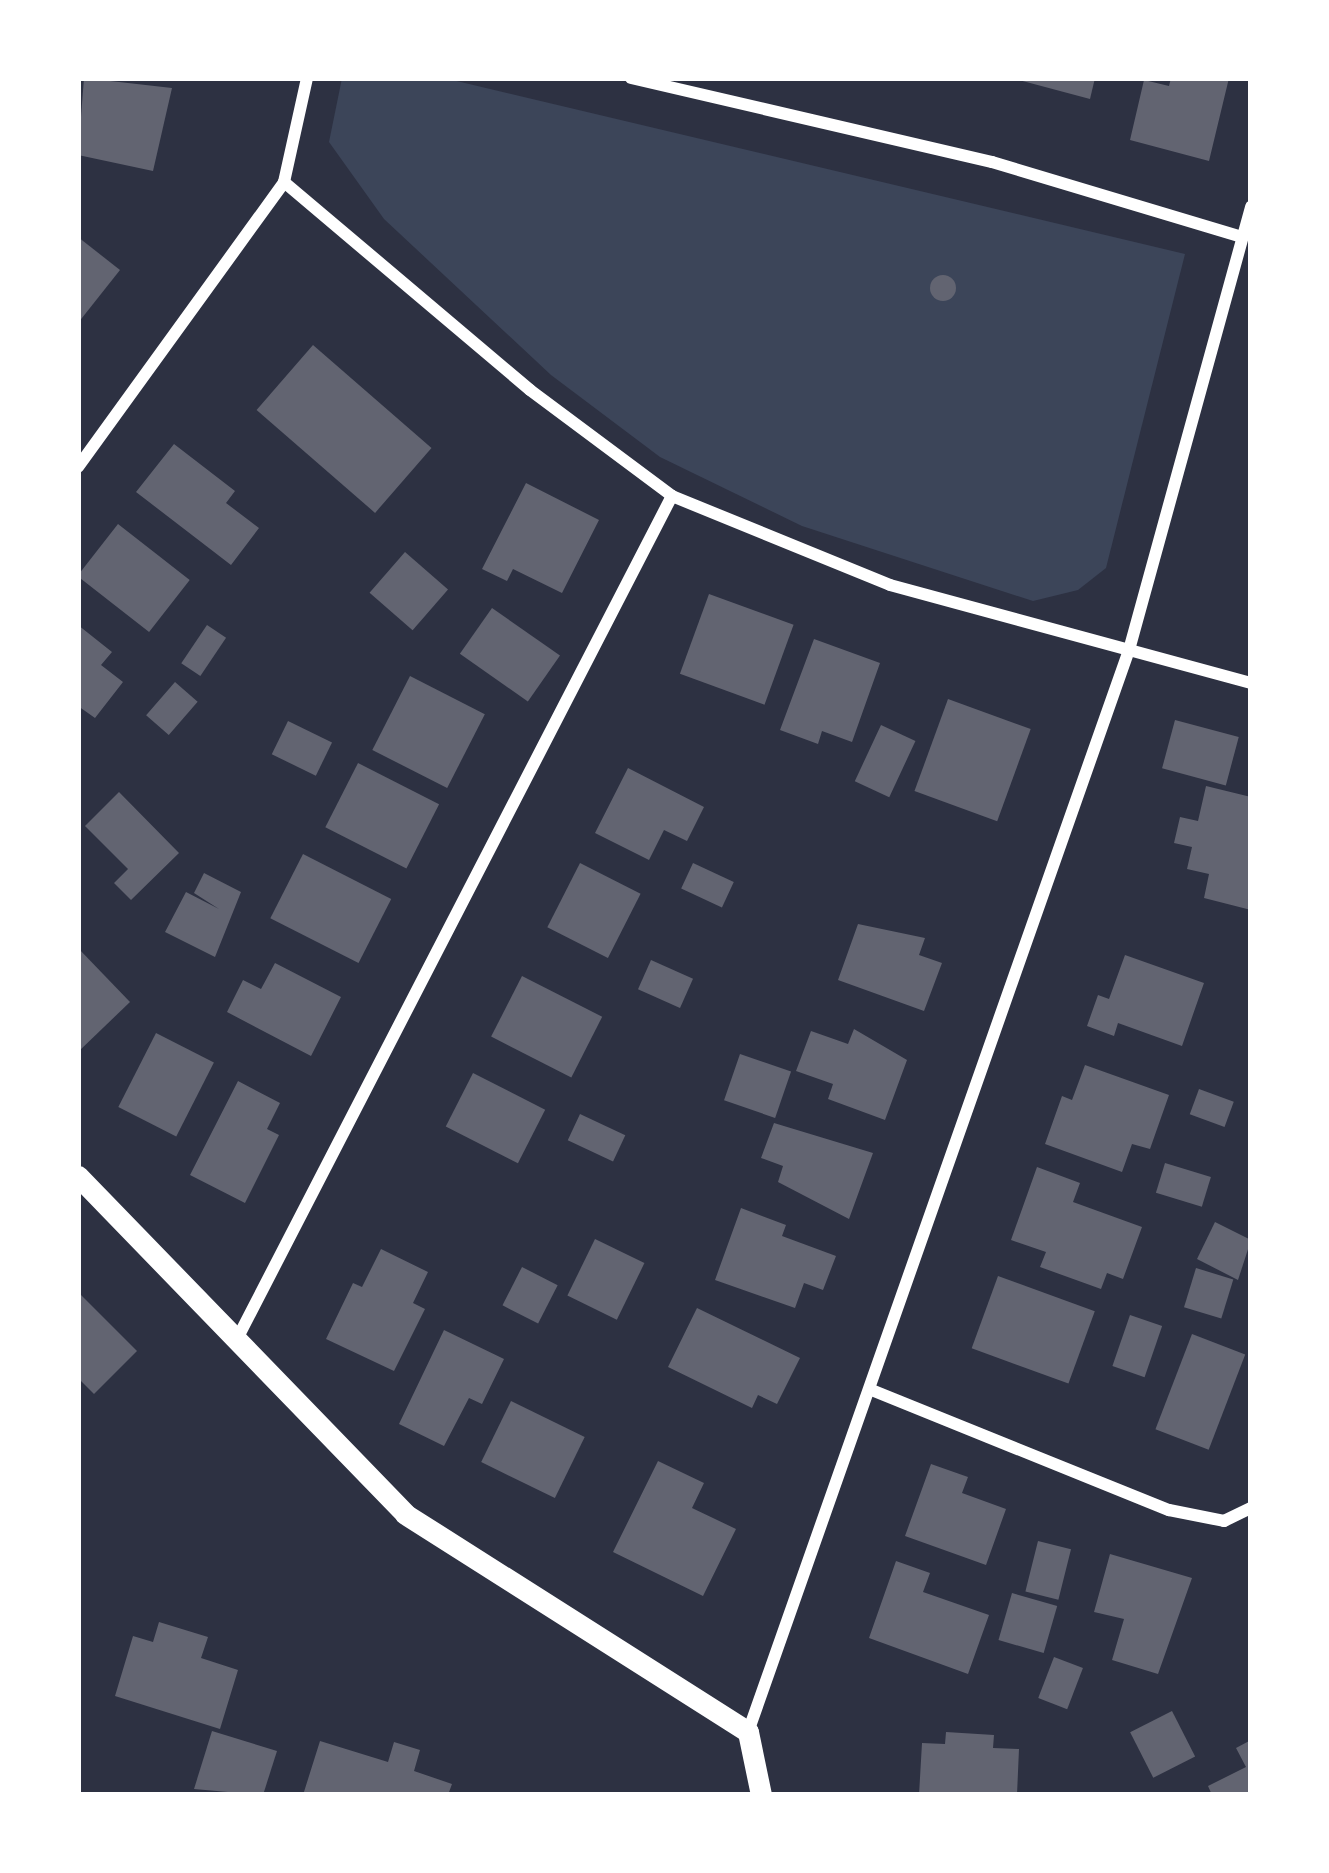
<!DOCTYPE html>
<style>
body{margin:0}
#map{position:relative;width:1329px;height:1873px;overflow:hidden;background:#2d3142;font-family:"DM Sans",sans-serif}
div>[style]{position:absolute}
.green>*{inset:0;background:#3c4559}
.building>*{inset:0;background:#626471;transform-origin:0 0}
.round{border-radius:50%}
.minor>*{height:12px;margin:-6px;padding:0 6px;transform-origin:6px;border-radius:6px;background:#fff}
.tertiary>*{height:21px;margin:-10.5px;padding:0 10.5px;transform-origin:10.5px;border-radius:10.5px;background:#fff}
span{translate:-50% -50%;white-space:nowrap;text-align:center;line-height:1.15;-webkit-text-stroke:10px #fff;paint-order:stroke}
.frame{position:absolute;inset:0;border:81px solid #fff;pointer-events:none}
</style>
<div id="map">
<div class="green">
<i style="clip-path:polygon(342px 78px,444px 78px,1185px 254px,1106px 568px,1078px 590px,1033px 601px,802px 526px,660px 457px,551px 375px,384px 219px,329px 142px)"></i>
</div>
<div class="building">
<i style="clip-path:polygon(84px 78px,172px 88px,153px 171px,78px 155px)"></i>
<i style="clip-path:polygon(1011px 78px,1095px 78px,1090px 99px)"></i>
<i style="clip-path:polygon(1171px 78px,1229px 78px,1209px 161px,1130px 140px,1144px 80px,1169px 86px)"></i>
<i style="clip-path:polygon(78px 237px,120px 270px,78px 323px)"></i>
<i class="round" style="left:930px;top:275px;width:26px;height:26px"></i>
<i style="left:313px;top:345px;width:157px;height:86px;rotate:41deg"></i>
<i style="clip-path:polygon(174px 444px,235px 491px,226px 503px,259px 528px,231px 565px,136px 492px)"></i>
<i style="clip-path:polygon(526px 483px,599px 520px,562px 593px,513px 569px,507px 581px,482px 569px)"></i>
<i style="left:118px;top:524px;width:91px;height:66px;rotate:38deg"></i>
<i style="left:405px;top:552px;width:57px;height:54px;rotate:41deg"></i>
<i style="left:709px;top:594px;width:90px;height:85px;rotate:20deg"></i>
<i style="left:492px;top:608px;width:83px;height:56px;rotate:35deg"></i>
<i style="clip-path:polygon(78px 625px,112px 652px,101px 665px,123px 682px,95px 718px,78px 706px)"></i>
<i style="left:207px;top:625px;width:23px;height:46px;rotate:34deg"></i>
<i style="clip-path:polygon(814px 639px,880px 663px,852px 742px,822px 731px,818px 744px,780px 730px)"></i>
<i style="left:410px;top:676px;width:84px;height:83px;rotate:27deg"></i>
<i style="left:175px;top:682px;width:30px;height:44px;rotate:41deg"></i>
<i style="left:948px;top:699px;width:88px;height:98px;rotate:20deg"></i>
<i style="left:1175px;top:720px;width:66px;height:50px;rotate:15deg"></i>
<i style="left:288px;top:721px;width:49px;height:37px;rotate:26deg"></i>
<i style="left:881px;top:725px;width:38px;height:62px;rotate:25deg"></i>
<i style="left:358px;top:763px;width:91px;height:72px;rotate:27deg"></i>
<i style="clip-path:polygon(628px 768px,704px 807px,687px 841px,664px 830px,649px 860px,595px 833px)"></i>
<i style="clip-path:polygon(1206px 786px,1251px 797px,1251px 910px,1204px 898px,1209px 874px,1187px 869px,1192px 847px,1174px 843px,1180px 817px,1198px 821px)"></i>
<i style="clip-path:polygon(119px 792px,179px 853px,131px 900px,114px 883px,128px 869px,85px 826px)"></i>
<i style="left:303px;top:854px;width:99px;height:72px;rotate:27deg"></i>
<i style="left:580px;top:863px;width:68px;height:72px;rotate:27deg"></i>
<i style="left:693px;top:863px;width:45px;height:28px;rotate:25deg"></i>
<i style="clip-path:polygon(204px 873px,241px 892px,215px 957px,165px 932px,186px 892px,219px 909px,194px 893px)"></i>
<i style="clip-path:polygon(858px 924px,925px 938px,919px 955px,942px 963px,924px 1011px,838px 980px)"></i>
<i style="clip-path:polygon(78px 948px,130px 1002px,78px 1052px)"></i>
<i style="clip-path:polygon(1125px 955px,1204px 983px,1182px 1046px,1118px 1023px,1114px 1036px,1087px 1026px,1098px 995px,1109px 999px)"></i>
<i style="left:651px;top:960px;width:46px;height:32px;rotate:24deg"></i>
<i style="clip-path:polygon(275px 963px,341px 997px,311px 1056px,227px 1012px,243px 980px,261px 989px)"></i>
<i style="left:522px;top:976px;width:90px;height:68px;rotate:27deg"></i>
<i style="clip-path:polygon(854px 1029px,907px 1060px,885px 1120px,828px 1099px,833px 1084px,796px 1071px,811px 1031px,848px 1044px)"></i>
<i style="left:156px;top:1033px;width:65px;height:83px;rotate:27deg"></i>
<i style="left:740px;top:1054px;width:54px;height:49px;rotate:19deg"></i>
<i style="clip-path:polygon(1085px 1065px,1169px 1095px,1150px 1149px,1132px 1144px,1122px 1172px,1045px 1144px,1062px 1096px,1072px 1100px)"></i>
<i style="left:473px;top:1073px;width:81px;height:60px;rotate:27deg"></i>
<i style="clip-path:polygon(238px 1081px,280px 1103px,267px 1129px,279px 1135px,245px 1203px,190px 1175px)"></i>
<i style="left:1199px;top:1089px;width:37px;height:27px;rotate:20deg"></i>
<i style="left:580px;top:1114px;width:50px;height:29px;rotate:25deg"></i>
<i style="clip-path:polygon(774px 1123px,873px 1153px,849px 1219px,778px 1182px,783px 1166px,761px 1158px)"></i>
<i style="left:1165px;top:1163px;width:48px;height:31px;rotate:17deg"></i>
<i style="clip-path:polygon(1037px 1167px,1080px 1183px,1073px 1202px,1142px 1227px,1123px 1279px,1107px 1273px,1101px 1289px,1040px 1267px,1046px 1252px,1011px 1240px)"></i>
<i style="clip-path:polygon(741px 1208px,786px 1225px,782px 1236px,836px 1256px,823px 1290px,804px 1283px,795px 1308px,715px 1280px)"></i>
<i style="clip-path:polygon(1215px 1222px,1251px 1240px,1238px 1280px,1197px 1259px)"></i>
<i style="left:595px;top:1239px;width:55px;height:63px;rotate:26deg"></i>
<i style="clip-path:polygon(381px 1249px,428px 1272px,413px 1303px,425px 1309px,394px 1371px,326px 1339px,353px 1283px,362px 1287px)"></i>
<i style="left:522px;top:1267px;width:40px;height:43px;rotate:27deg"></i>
<i style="left:1196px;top:1268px;width:39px;height:41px;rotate:17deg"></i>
<i style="left:998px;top:1276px;width:103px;height:77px;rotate:20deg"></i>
<i style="clip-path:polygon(78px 1292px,137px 1351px,94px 1394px,78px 1378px)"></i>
<i style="clip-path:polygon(697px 1308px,800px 1358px,777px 1404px,758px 1395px,752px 1408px,668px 1367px)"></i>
<i style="left:1130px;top:1315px;width:34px;height:54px;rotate:19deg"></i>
<i style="clip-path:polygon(444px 1330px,504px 1359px,482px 1404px,469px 1398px,444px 1446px,399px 1424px)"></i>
<i style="left:1192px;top:1334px;width:57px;height:102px;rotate:21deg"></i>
<i style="left:511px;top:1401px;width:82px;height:68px;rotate:26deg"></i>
<i style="clip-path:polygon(658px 1461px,704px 1483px,692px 1508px,736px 1529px,703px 1596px,613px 1552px)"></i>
<i style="clip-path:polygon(931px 1464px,968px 1477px,962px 1493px,1006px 1509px,986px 1565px,905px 1536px)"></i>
<i style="left:1038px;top:1541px;width:34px;height:52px;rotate:14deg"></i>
<i style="clip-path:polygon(1110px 1554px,1192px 1578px,1158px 1674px,1112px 1660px,1124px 1619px,1094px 1612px)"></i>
<i style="clip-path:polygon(896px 1561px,930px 1573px,923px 1592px,989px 1615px,968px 1674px,869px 1638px)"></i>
<i style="left:1012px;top:1593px;width:47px;height:49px;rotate:16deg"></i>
<i style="clip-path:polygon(159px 1622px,208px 1637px,201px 1658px,238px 1670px,220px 1729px,115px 1696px,133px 1636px,153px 1642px)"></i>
<i style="left:1054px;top:1657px;width:31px;height:44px;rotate:21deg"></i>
<i style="left:1172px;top:1711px;width:51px;height:47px;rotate:63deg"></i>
<i style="clip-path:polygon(212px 1731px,277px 1751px,263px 1795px,194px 1789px)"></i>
<i style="clip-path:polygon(946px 1732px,994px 1735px,993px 1748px,1019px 1749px,1017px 1795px,919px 1795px,922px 1743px,945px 1744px)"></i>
<i style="clip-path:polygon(1251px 1740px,1251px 1795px,1212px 1795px,1208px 1786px,1246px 1767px,1236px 1748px)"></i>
<i style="clip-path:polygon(320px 1741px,388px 1762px,394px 1742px,420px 1750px,414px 1771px,452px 1784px,448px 1795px,303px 1795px)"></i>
</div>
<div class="minor">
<i style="left:631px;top:78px;width:371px;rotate:13.1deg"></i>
<i style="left:992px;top:162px;width:261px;rotate:16.7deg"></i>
<i style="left:284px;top:182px;width:322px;rotate:40.2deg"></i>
<i style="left:530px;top:390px;width:177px;rotate:36.7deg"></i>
<i style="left:672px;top:496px;width:235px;rotate:22.2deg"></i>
<i style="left:890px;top:585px;width:374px;rotate:15.2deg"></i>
<i style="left:78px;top:467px;width:352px;rotate:-54.1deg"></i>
<i style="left:284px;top:182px;width:107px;rotate:-77.5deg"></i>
<i style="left:236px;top:1341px;width:951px;rotate:-62.71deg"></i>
<i style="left:874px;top:1391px;width:318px;rotate:22deg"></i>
<i style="left:1169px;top:1510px;width:56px;rotate:11.3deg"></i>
<i style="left:1224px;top:1521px;width:30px;rotate:-26deg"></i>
<i style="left:748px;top:1732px;width:1147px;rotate:-70.6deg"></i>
<i style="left:1129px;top:650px;width:460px;rotate:-74.6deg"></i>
</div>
<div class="tertiary">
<i style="left:78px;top:1176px;width:470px;rotate:45.9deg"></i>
<i style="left:405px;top:1514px;width:406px;rotate:32.4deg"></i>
<i style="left:748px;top:1732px;width:64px;rotate:78.3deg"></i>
</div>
<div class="frame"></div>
</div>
